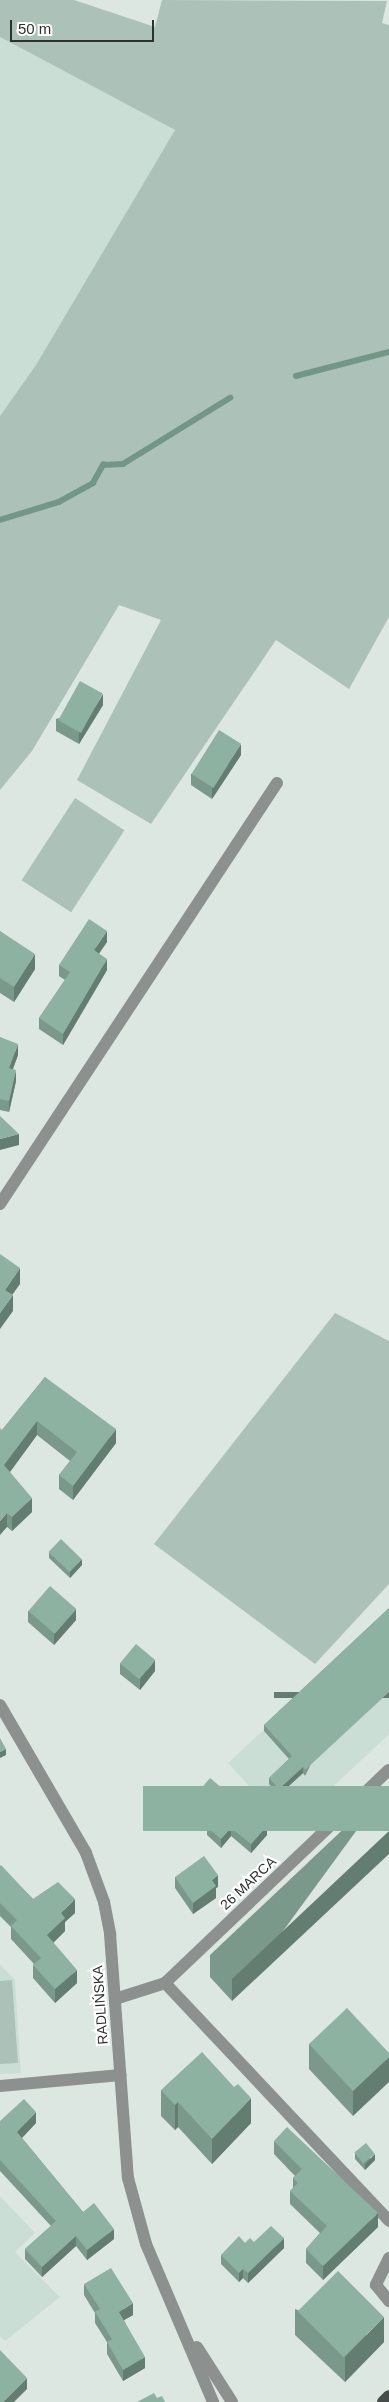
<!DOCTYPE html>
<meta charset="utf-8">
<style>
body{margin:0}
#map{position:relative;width:389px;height:2402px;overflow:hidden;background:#dce7e2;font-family:Arial,sans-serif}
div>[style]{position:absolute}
.built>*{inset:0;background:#cbded5}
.green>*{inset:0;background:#acc2b8;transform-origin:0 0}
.stream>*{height:5.5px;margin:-2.75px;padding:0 2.75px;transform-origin:2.75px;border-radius:2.75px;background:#739787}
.minor>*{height:12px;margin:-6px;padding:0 6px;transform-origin:6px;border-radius:6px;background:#8c908e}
.major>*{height:12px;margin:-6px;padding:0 6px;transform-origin:6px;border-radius:6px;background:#464d4a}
.wall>*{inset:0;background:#7a998b}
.shaded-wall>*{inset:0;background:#637d71;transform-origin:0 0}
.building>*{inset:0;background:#8eb2a2;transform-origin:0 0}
span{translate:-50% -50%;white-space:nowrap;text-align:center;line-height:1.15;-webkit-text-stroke:4.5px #fff;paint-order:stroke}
.street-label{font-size:14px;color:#2d312f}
.scale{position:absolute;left:10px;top:20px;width:144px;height:22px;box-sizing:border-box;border:2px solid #2d312f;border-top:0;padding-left:6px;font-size:15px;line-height:18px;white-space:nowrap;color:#2d312f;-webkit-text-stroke:4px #fff;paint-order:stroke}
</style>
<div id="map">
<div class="built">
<i style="clip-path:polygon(0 37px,175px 130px,36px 365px,0 416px)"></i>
<i style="clip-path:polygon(389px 1614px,389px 1734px,288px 1829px,228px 1763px)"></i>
<i style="clip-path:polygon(0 1964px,15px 1980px,21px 2073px,0 2074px)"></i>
<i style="clip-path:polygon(0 2196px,35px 2233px,15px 2252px,60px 2297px,5px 2341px,0 2336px)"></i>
</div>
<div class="green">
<i style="clip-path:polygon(0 0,74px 0,155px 27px,162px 0,387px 1px,382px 23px,389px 25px,389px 617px,349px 689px,276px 640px,151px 824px,77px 780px,161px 620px,119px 605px,32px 751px,0 790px,0 416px,36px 365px,175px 130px,0 37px)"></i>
<i style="left:75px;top:798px;width:59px;height:98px;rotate:33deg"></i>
<i style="clip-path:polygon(335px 1313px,389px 1341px,389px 1584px,315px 1664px,154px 1544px)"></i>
<i style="clip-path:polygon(12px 1980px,18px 2063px,0 2064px,0 1981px)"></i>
</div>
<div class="stream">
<i style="left:296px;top:376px;width:96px;rotate:-14.5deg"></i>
<i style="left:0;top:520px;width:62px;rotate:-17deg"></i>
<i style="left:59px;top:502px;width:39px;rotate:-29deg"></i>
<i style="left:93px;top:483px;width:21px;rotate:-61deg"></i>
<i style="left:103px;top:465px;width:20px;rotate:-3deg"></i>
<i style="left:123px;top:464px;width:126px;rotate:-31.7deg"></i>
</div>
<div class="minor">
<i style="left:0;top:1204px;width:504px;rotate:-56.66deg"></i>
<i style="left:0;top:1705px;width:171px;rotate:59.8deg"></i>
<i style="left:86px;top:1853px;width:52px;rotate:69.8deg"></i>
<i style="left:104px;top:1902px;width:33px;rotate:79deg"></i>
<i style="left:110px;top:1934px;width:245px;rotate:85.8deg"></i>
<i style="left:128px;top:2178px;width:68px;rotate:74.7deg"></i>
<i style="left:146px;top:2244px;width:172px;rotate:67deg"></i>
<i style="left:165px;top:1983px;width:327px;rotate:46.7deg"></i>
<i style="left:115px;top:1999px;width:52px;rotate:-17.7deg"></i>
<i style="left:165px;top:1983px;width:309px;rotate:-43.6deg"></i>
<i style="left:0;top:2086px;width:121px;rotate:-5.2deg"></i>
<i style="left:389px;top:2258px;width:30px;rotate:116deg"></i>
<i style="left:376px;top:2285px;width:21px;rotate:51deg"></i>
<i style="left:197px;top:2347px;width:65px;rotate:57.5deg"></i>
</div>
<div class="major">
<i style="left:383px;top:2402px;width:8px;rotate:-45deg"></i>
</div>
<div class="wall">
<i style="clip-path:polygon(103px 705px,79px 744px,56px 731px,56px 719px)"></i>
<i style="clip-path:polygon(241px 755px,212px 799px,191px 785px,191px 774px)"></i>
<i style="clip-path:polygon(0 931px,35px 969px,14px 1002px,0 993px)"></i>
<i style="clip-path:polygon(107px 942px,99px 953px,107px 970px,63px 1045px,39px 1029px,39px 1018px,65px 980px,59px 976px,59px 965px)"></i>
<i style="clip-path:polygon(0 1037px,18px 1055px,13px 1069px,16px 1081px,9px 1112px,0 1110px)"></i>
<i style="clip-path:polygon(45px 1377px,116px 1443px,73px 1500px,59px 1489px,59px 1475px,70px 1461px,37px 1435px,10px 1472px,32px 1512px,12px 1531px,7px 1527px,2px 1430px)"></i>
<i style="clip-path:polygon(49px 1552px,82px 1565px,70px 1578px,49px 1558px)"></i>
<i style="clip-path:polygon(389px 1608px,305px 1776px,303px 1773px,279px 1795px,269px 1784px,269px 1778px,289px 1759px,264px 1731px,264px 1725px)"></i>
<i style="clip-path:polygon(28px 1611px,76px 1620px,54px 1645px,28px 1622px)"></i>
<i style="clip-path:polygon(120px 1663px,155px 1671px,140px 1690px,120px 1674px)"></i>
<i style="clip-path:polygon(389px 1786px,232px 2001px,210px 1977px,210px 1955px)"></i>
<i style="clip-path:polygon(199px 1791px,267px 1835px,251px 1853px,231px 1836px,221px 1848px,207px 1835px,207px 1827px,217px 1815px,199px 1800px)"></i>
<i style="clip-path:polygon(0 1866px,33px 1899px,75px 1913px,65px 1922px,65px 1931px,53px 1943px,77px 1983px,55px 2003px,33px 1978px,33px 1965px,34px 1964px,11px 1939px,11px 1927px,0 1916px)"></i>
<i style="clip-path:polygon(175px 1877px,218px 1887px,216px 1888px,216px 1898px,193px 1914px,175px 1888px)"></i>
<i style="clip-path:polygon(309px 2044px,389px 2053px,353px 2116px,309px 2069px)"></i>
<i style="clip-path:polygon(161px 2090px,251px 2123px,212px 2164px,178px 2127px,175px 2130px,161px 2116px)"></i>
<i style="clip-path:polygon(0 2121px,36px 2123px,22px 2138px,83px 2212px,114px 2239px,87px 2260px,76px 2246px,42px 2277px,25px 2259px,25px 2249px,51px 2226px,0 2171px)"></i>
<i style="clip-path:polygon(274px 2141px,378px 2227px,323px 2280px,306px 2263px,306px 2249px,320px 2233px,290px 2204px,290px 2191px,293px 2188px,293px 2178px,295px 2176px,274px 2154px)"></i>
<i style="clip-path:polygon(355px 2153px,375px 2160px,365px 2170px,355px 2159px)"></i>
<i style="clip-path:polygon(254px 2242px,284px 2248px,248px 2283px,243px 2278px,239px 2282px,221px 2264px,221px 2255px,245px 2243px)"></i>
<i style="clip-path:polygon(84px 2284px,133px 2315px,124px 2320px,145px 2368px,123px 2381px,107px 2354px,107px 2342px,95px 2323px,95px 2313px,84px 2295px)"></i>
<i style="clip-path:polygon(295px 2309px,384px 2342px,345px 2382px,295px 2335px)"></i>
</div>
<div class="shaded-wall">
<i style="clip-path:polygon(103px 694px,103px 705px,79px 744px,79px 733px)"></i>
<i style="clip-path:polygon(241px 744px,241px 755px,212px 799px,212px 788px)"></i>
<i style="clip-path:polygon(107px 931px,107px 942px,94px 961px,94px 950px)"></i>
<i style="clip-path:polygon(35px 954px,35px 969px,14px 1002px,14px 987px)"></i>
<i style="clip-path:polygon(107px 959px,107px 970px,63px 1045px,63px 1034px)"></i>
<i style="clip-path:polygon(18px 1044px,18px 1055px,9px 1079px,9px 1068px)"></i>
<i style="clip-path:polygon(16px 1070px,16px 1081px,9px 1112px,9px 1101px)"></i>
<i style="clip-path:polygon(19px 1134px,19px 1145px,0 1150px,0 1139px)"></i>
<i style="clip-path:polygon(20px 1268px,20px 1284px,5px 1305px,5px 1290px)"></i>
<i style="clip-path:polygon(13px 1295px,13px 1311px,0 1329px,0 1313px)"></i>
<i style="clip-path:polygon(37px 1421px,37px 1435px,4px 1480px,4px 1465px)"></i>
<i style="clip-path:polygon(116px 1429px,116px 1443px,73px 1500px,73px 1486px)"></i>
<i style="clip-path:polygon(32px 1498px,32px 1512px,12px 1531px,12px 1517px)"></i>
<i style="clip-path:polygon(7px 1513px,7px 1527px,0 1535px,0 1521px)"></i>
<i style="clip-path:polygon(82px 1559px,82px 1565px,70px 1578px,70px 1572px)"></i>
<i style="clip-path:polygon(76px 1609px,76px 1620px,54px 1645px,54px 1634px)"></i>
<i style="clip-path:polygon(155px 1660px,155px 1671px,140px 1690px,140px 1679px)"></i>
<i style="left:389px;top:1692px;width:6px;height:115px;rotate:90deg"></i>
<i style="clip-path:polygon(6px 1749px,6px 1755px,0 1758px,0 1752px)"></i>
<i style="clip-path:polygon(303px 1767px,303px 1773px,279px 1795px,279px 1789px)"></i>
<i style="clip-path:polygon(267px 1826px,267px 1835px,251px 1853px,251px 1844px)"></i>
<i style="clip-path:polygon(231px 1828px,231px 1836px,221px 1848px,221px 1839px)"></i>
<i style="clip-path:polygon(389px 1831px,389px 1854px,232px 2001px,232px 1979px)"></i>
<i style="clip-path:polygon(218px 1875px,218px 1887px,216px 1888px,216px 1898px,193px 1914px,193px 1903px,212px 1880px)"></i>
<i style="clip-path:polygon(75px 1899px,75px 1913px,65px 1922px,65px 1931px,47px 1949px,47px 1935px,61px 1913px)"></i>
<i style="clip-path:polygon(77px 1970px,77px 1983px,55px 2003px,55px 1989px)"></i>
<i style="clip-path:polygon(389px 2057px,389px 2082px,353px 2116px,353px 2091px)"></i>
<i style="clip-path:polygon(251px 2098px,251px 2123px,212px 2164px,212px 2139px)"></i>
<i style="clip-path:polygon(178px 2102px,178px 2127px,175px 2130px,175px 2105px)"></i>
<i style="clip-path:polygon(36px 2112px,36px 2123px,17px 2143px,17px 2132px)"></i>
<i style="clip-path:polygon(375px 2154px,375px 2160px,365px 2170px,365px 2164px)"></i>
<i style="clip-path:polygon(378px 2213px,378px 2227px,323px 2280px,323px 2266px)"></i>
<i style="clip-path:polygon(114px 2229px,114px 2239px,87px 2260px,87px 2250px)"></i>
<i style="clip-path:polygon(76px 2236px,76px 2246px,42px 2277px,42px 2267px)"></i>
<i style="clip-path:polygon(284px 2238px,284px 2248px,248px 2283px,248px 2273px)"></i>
<i style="clip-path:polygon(243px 2269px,243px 2278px,239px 2282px,239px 2273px)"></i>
<i style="clip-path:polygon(133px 2303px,133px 2315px,119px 2323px,119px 2312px)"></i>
<i style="clip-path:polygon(384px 2317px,384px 2342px,345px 2382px,345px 2357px)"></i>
<i style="clip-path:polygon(145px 2357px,145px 2368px,123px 2381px,123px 2370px)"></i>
<i style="clip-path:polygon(27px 2378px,27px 2389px,14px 2402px,3px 2402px)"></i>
</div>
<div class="building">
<i style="left:80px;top:681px;width:26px;height:45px;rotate:29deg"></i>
<i style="left:219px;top:730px;width:26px;height:52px;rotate:32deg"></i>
<i style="clip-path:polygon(89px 919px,107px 931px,94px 950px,107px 959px,63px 1034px,39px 1018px,70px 972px,59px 965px)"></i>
<i style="clip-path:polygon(0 931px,35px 954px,14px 987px,0 978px)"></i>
<i style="clip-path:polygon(0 1037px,18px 1044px,9px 1068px,16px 1070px,9px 1101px,0 1099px)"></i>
<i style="clip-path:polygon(0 1116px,19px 1134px,0 1139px)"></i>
<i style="clip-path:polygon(0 1254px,20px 1268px,5px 1290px,13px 1295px,0 1313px)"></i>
<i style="clip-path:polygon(45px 1377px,116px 1429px,73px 1486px,59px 1475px,77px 1452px,37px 1421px,4px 1465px,32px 1498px,12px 1517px,7px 1513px,0 1521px,0 1428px,2px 1430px)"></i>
<i style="left:61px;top:1539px;width:29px;height:18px;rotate:44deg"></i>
<i style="left:50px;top:1586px;width:35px;height:33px;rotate:41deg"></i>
<i style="clip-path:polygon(389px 1608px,389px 1692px,305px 1770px,303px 1767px,279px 1789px,269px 1778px,292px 1756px,264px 1725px)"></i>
<i style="left:136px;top:1644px;width:25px;height:25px;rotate:40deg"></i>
<i style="clip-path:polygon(0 1738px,6px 1749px,0 1752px)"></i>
<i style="clip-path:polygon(210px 1778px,267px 1826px,251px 1844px,231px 1828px,221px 1839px,207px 1827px,221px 1810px,199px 1791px)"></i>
<i style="left:389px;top:1786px;width:45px;height:246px;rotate:90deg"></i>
<i style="clip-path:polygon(204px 1856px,218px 1875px,212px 1880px,216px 1886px,193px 1903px,175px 1877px)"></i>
<i style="clip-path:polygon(1px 1865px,33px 1899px,58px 1882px,75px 1899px,61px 1913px,65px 1918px,47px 1935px,77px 1970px,55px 1989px,33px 1965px,41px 1958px,11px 1926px,17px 1920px,0 1903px,0 1866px)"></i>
<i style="clip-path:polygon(347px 2008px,389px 2053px,389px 2057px,353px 2091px,309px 2044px)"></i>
<i style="clip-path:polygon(202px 2052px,234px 2087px,238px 2084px,251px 2098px,212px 2139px,178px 2102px,175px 2105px,161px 2090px)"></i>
<i style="clip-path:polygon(24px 2099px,36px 2112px,17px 2132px,83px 2212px,94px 2203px,114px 2229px,87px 2250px,76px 2236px,42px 2267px,25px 2249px,56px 2221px,0 2160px,0 2121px)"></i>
<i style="clip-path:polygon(287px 2127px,378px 2213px,323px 2266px,306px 2249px,327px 2226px,290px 2191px,298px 2183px,293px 2178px,302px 2169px,274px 2141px)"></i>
<i style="left:366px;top:2143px;width:14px;height:15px;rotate:51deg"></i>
<i style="clip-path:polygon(271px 2226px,284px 2238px,248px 2273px,243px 2269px,239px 2273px,221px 2255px,239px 2236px,245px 2243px,250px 2238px,254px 2242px)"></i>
<i style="clip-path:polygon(111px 2268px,133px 2303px,119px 2312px,145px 2357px,123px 2370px,107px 2342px,112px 2339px,95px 2312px,100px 2309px,84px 2284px)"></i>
<i style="left:338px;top:2271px;width:65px;height:57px;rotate:45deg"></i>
<i style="clip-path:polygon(0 2350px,27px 2378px,3px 2402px,0 2402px)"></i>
<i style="clip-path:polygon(154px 2393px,157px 2398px,162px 2396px,165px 2402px,137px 2402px)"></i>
</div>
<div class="street-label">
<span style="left:248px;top:1883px;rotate:-43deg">26 MARCA</span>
<span style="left:100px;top:2005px;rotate:-94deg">RADLIŃSKA</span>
</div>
<div class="scale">50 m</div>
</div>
